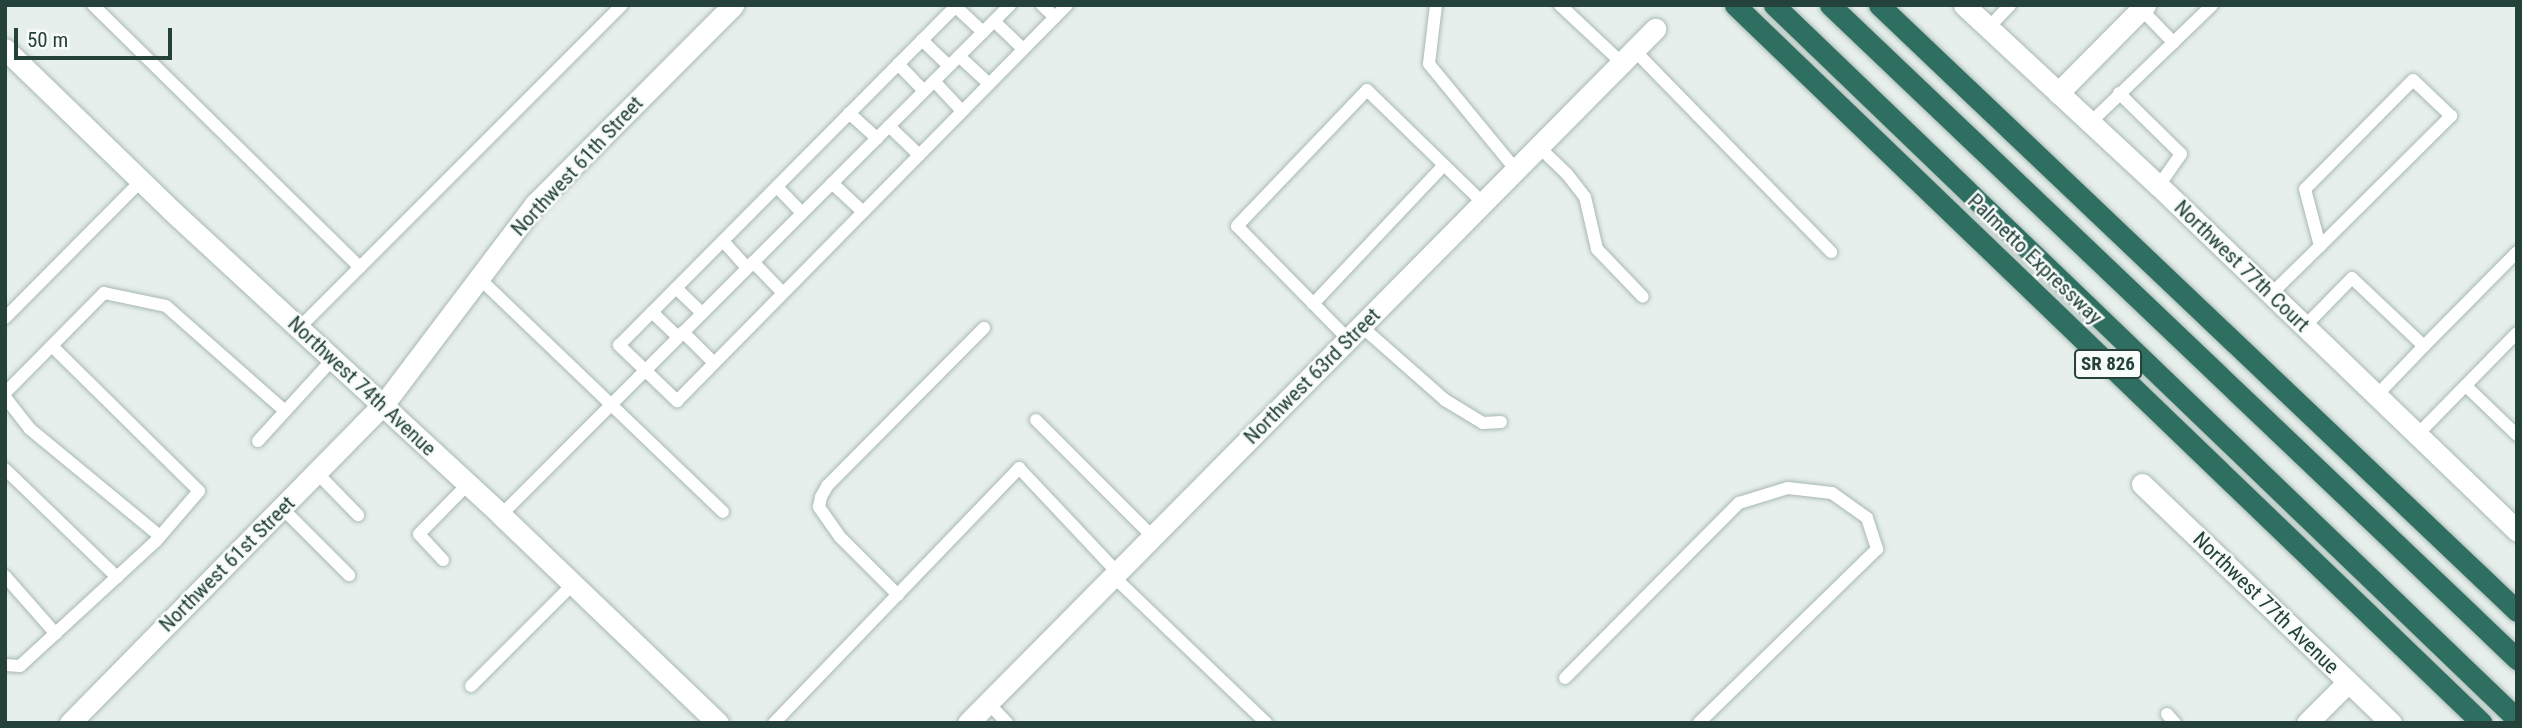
<!DOCTYPE html>
<style>
body{margin:0}
#map{position:relative;width:2522px;height:728px;overflow:hidden;background:#e6efeb;font-family:"Roboto Condensed",sans-serif}
div>[style]{position:absolute}
.roads{filter:drop-shadow(0 0 2px #a8b8b2) drop-shadow(0 0 2px #a8b8b2)}
.service>*{height:12px;margin:-6px;padding:0 6px;transform-origin:6px;border-radius:6px;background:#fff}
.minor>*{height:21px;margin:-10.5px;padding:0 10.5px;transform-origin:10.5px;border-radius:10.5px;background:#fff}
.tertiary>*{height:21px;margin:-10.5px;padding:0 10.5px;transform-origin:10.5px;border-radius:10.5px;background:#fff}
.motorway>*{height:21px;margin:-10.5px;padding:0 10.5px;transform-origin:10.5px;border-radius:10.5px;background:#2f6f62}
span{translate:-50% -50%;white-space:nowrap;text-align:center;line-height:1.15;-webkit-text-stroke:5px #f7fbf9;paint-order:stroke}
.shield-label span{padding:2px 5px;background:#f7fbf9;border:2px solid;border-radius:5px;-webkit-text-stroke-width:0}
.shield-label{font-size:19px;color:#24423a;font-weight:700}
.street-label{font-size:21px;color:#24423a}
.frame{position:absolute;inset:0;border:7px solid #24423a;pointer-events:none}
.scale{position:absolute;left:14px;top:28px;width:158px;height:32px;box-sizing:border-box;border:4px solid #24423a;border-top:0;padding-left:9px;font-size:21px;line-height:24px;white-space:nowrap;color:#24423a;-webkit-text-stroke:5px #f7fbf9;paint-order:stroke}
</style>
<div id="map">
<div class="roads">
<div class="service">
<i style="left:93px;top:5px;width:374px;rotate:44.5deg"></i>
<i style="left:957px;top:5px;width:479px;rotate:134.8deg"></i>
<i style="left:619px;top:345px;width:81px;rotate:44deg"></i>
<i style="left:677px;top:401px;width:556px;rotate:-45.44deg"></i>
<i style="left:1042px;top:5px;width:18px;rotate:43deg"></i>
<i style="left:1436px;top:5px;width:59px;rotate:96.8deg"></i>
<i style="left:1429px;top:64px;width:137px;rotate:50.6deg"></i>
<i style="left:1560px;top:5px;width:85px;rotate:43.1deg"></i>
<i style="left:956px;top:7px;width:37px;rotate:43deg"></i>
<i style="left:2141px;top:9px;width:47px;rotate:45.9deg"></i>
<i style="left:994px;top:21px;width:40px;rotate:44deg"></i>
<i style="left:1988px;top:28px;width:32px;rotate:-46deg"></i>
<i style="left:922px;top:40px;width:37px;rotate:44deg"></i>
<i style="left:1635px;top:51px;width:281px;rotate:45.7deg"></i>
<i style="left:959px;top:56px;width:41px;rotate:43deg"></i>
<i style="left:898px;top:64px;width:37px;rotate:46deg"></i>
<i style="left:934px;top:81px;width:41px;rotate:47deg"></i>
<i style="left:2119px;top:93px;width:87px;rotate:44.5deg"></i>
<i style="left:2181px;top:154px;width:39px;rotate:125deg"></i>
<i style="left:849px;top:113px;width:38px;rotate:42deg"></i>
<i style="left:2090px;top:123px;width:170px;rotate:-44deg"></i>
<i style="left:889px;top:126px;width:42px;rotate:44deg"></i>
<i style="left:1539px;top:147px;width:39px;rotate:44deg"></i>
<i style="left:1567px;top:174px;width:29px;rotate:52deg"></i>
<i style="left:1585px;top:197px;width:53px;rotate:77deg"></i>
<i style="left:1597px;top:249px;width:66px;rotate:46.2deg"></i>
<i style="left:832px;top:183px;width:42px;rotate:43.1deg"></i>
<i style="left:777px;top:187px;width:36px;rotate:46deg"></i>
<i style="left:723px;top:241px;width:36px;rotate:48deg"></i>
<i style="left:753px;top:262px;width:43px;rotate:45.9deg"></i>
<i style="left:479px;top:278px;width:338px;rotate:43.8deg"></i>
<i style="left:676px;top:288px;width:36px;rotate:44deg"></i>
<i style="left:2271px;top:294px;width:69px;rotate:-44.4deg"></i>
<i style="left:2320px;top:246px;width:185px;rotate:-44.8deg"></i>
<i style="left:2451px;top:116px;width:52px;rotate:-136.5deg"></i>
<i style="left:2413px;top:80px;width:153px;rotate:134.7deg"></i>
<i style="left:2305px;top:189px;width:59px;rotate:75.3deg"></i>
<i style="left:1313px;top:304px;width:191px;rotate:-46.7deg"></i>
<i style="left:652px;top:312px;width:36px;rotate:44deg"></i>
<i style="left:5px;top:318px;width:193px;rotate:-45.2deg"></i>
<i style="left:1361px;top:326px;width:112px;rotate:41.4deg"></i>
<i style="left:1445px;top:400px;width:44px;rotate:31.2deg"></i>
<i style="left:1483px;top:423px;width:18px;rotate:-3deg"></i>
<i style="left:2305px;top:326px;width:67px;rotate:-45.6deg"></i>
<i style="left:2352px;top:278px;width:99px;rotate:43.4deg"></i>
<i style="left:2424px;top:346px;width:69px;rotate:133.8deg"></i>
<i style="left:299px;top:328px;width:457px;rotate:-45deg"></i>
<i style="left:683px;top:332px;width:44px;rotate:45deg"></i>
<i style="left:1348px;top:339px;width:158px;rotate:-134.5deg"></i>
<i style="left:1237px;top:226px;width:188px;rotate:-46.3deg"></i>
<i style="left:1367px;top:90px;width:162px;rotate:44.2deg"></i>
<i style="left:2424px;top:346px;width:132px;rotate:-45.3deg"></i>
<i style="left:2466px;top:386px;width:71px;rotate:43.9deg"></i>
<i style="left:5px;top:393px;width:141px;rotate:-45.3deg"></i>
<i style="left:104px;top:293px;width:63px;rotate:11.8deg"></i>
<i style="left:166px;top:306px;width:159px;rotate:41.4deg"></i>
<i style="left:5px;top:397px;width:41px;rotate:52deg"></i>
<i style="left:30px;top:429px;width:168px;rotate:39.5deg"></i>
<i style="left:1036px;top:420px;width:165px;rotate:45deg"></i>
<i style="left:2417px;top:435px;width:143px;rotate:-45.6deg"></i>
<i style="left:258px;top:441px;width:111px;rotate:-47.6deg"></i>
<i style="left:5px;top:469px;width:156px;rotate:44deg"></i>
<i style="left:317px;top:473px;width:59px;rotate:45.7deg"></i>
<i style="left:282px;top:508px;width:95px;rotate:45deg"></i>
<i style="left:501px;top:515px;width:721px;rotate:-45.06deg"></i>
<i style="left:443px;top:560px;width:35px;rotate:-133deg"></i>
<i style="left:419px;top:534px;width:70px;rotate:-45.6deg"></i>
<i style="left:5px;top:576px;width:77px;rotate:48.7deg"></i>
<i style="left:1114px;top:577px;width:211px;rotate:43.8deg"></i>
<i style="left:898px;top:595px;width:82px;rotate:-135deg"></i>
<i style="left:840px;top:537px;width:37px;rotate:-125deg"></i>
<i style="left:819px;top:507px;width:10px;rotate:-79deg"></i>
<i style="left:821px;top:497px;width:13px;rotate:-61deg"></i>
<i style="left:827px;top:486px;width:223px;rotate:-45.2deg"></i>
<i style="left:5px;top:665px;width:15px;rotate:4deg"></i>
<i style="left:20px;top:666px;width:185px;rotate:-42.6deg"></i>
<i style="left:156px;top:541px;width:66px;rotate:-49.3deg"></i>
<i style="left:199px;top:491px;width:206px;rotate:-135.4deg"></i>
<i style="left:1565px;top:678px;width:247px;rotate:-45.2deg"></i>
<i style="left:1739px;top:503px;width:51px;rotate:-17deg"></i>
<i style="left:1788px;top:488px;width:44px;rotate:6.5deg"></i>
<i style="left:1832px;top:493px;width:43px;rotate:35.5deg"></i>
<i style="left:1867px;top:518px;width:33px;rotate:72deg"></i>
<i style="left:1877px;top:549px;width:249px;rotate:135.7deg"></i>
<i style="left:471px;top:686px;width:144px;rotate:-45deg"></i>
<i style="left:988px;top:703px;width:28px;rotate:46deg"></i>
<i style="left:2167px;top:714px;width:12px;rotate:48deg"></i>
<i style="left:774px;top:723px;width:354px;rotate:-46.1deg"></i>
<i style="left:1019px;top:468px;width:144px;rotate:46.7deg"></i>
</div>
<div class="minor">
<i style="left:2058px;top:93px;width:124px;rotate:-45.3deg"></i>
<i style="left:2142px;top:484px;width:345px;rotate:43.8deg"></i>
<i style="left:70px;top:723px;width:446px;rotate:-45.5deg"></i>
<i style="left:383px;top:405px;width:252px;rotate:-52.9deg"></i>
<i style="left:535px;top:204px;width:281px;rotate:-45.1deg"></i>
<i style="left:968px;top:723px;width:977px;rotate:-45.29deg"></i>
<i style="left:2307px;top:723px;width:58px;rotate:-45deg"></i>
</div>
<div class="tertiary">
<i style="left:1964px;top:5px;width:266px;rotate:42.9deg"></i>
<i style="left:2159px;top:186px;width:497px;rotate:43.9deg"></i>
<i style="left:5px;top:49px;width:231px;rotate:44.1deg"></i>
<i style="left:171px;top:210px;width:449px;rotate:42.7deg"></i>
<i style="left:501px;top:515px;width:301px;rotate:43.8deg"></i>
</div>
<div class="motorway">
<i style="left:1735px;top:5px;width:1036px;rotate:43.87deg"></i>
<i style="left:1774px;top:5px;width:1030px;rotate:43.86deg"></i>
<i style="left:1830px;top:5px;width:949px;rotate:43.59deg"></i>
<i style="left:1879px;top:5px;width:880px;rotate:43.53deg"></i>
</div>
</div>
<div class="shield-label">
<span style="left:2108px;top:364px">SR 826</span>
</div>
<div class="street-label">
<span style="left:577px;top:166px;rotate:-47deg">Northwest 61th Street</span>
<span style="left:2035px;top:259px;rotate:44deg">Palmetto Expressway</span>
<span style="left:2242px;top:266px;rotate:44deg">Northwest 77th Court</span>
<span style="left:1312px;top:376px;rotate:-45deg">Northwest 63rd Street</span>
<span style="left:362px;top:386px;rotate:43deg">Northwest 74th Avenue</span>
<span style="left:227px;top:564px;rotate:-45deg">Northwest 61st Street</span>
<span style="left:2266px;top:603px;rotate:44deg">Northwest 77th Avenue</span>
</div>
<div class="frame"></div>
<div class="scale">50 m</div>
</div>
